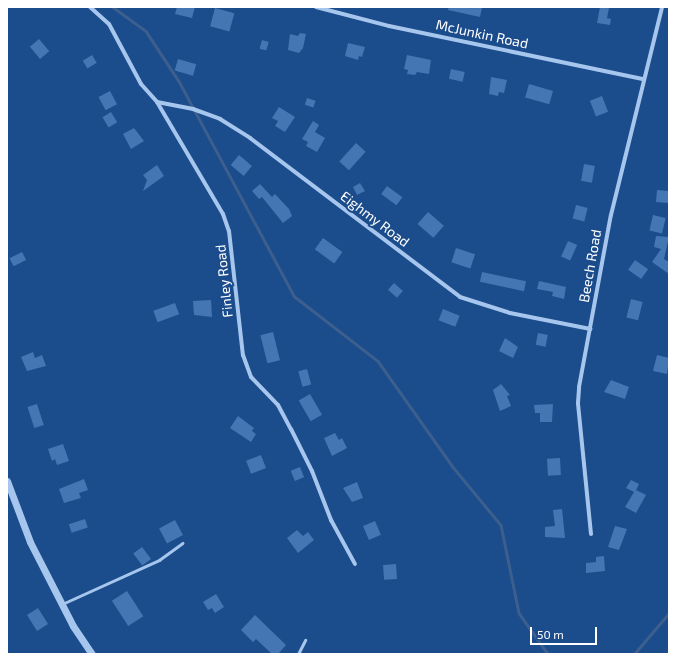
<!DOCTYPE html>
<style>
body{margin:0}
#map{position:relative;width:676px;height:661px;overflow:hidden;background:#1b4c8c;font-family:"Exo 2",sans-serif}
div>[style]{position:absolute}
.stream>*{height:2.5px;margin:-1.25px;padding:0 1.25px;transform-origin:1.25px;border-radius:1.25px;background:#3c5f8e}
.building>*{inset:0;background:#4476b4;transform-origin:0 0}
.service>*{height:3px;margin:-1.5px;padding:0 1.5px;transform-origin:1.5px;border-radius:1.5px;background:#a6c6ed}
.minor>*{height:4px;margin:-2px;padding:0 2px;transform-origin:2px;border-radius:2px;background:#a6c6ed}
.tertiary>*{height:7px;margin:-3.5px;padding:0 3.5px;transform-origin:3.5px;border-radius:3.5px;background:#a6c6ed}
span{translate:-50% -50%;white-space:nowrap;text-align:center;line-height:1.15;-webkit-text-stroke:4px #1b4c8c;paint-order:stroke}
.street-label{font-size:14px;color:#fff}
.frame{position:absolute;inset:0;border:8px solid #fff;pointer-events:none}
.scale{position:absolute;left:530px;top:627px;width:67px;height:18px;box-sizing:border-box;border:2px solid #fff;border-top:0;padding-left:5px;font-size:12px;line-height:14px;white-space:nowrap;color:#fff;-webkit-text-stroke:3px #1b4c8c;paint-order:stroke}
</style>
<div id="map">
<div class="stream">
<i style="left:113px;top:7px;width:41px;rotate:36deg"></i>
<i style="left:146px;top:31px;width:62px;rotate:56.8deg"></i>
<i style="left:180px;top:83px;width:242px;rotate:61.8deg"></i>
<i style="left:294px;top:296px;width:106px;rotate:37.7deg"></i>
<i style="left:378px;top:361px;width:130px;rotate:54.7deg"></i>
<i style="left:453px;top:467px;width:75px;rotate:50.4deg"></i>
<i style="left:501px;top:525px;width:90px;rotate:78.4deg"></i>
<i style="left:519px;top:613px;width:50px;rotate:54.7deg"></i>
<i style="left:634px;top:654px;width:54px;rotate:-49.5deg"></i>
</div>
<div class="building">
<i style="clip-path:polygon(177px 7px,195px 7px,192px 18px,175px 14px)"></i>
<i style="clip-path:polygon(449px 7px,482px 7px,480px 17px,448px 10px)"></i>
<i style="clip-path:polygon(600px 7px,609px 8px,607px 18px,611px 19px,610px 25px,597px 23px)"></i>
<i style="left:215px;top:8px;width:20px;height:19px;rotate:15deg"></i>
<i style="clip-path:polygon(300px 33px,306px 34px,303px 48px,299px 53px,288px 50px,290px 34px,298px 36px)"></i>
<i style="left:39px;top:39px;width:16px;height:12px;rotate:50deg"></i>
<i style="left:262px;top:40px;width:7px;height:9px;rotate:16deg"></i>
<i style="clip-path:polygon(348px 43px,365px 47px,362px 57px,359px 56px,358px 60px,345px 56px)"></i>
<i style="left:92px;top:55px;width:9px;height:11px;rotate:58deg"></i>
<i style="clip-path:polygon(407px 55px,431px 60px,429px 74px,417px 72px,415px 75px,407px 74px,408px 70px,404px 69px)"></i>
<i style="left:178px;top:59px;width:19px;height:12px;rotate:16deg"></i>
<i style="left:451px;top:69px;width:14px;height:10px;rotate:12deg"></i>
<i style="clip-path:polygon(491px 77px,507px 80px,504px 93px,499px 92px,498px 96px,489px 94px)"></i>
<i style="left:529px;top:84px;width:25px;height:14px;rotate:16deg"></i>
<i style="left:110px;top:91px;width:15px;height:13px;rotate:62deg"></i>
<i style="left:602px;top:96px;width:17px;height:13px;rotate:69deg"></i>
<i style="left:307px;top:98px;width:9px;height:7px;rotate:18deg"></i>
<i style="clip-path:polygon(279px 107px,295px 117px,285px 132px,275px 126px,278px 121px,272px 118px)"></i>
<i style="left:111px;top:112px;width:12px;height:10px;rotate:59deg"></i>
<i style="clip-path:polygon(313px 121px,319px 125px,315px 132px,325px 138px,317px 152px,306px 146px,308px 142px,302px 139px)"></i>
<i style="clip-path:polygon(134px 128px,144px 141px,131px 149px,123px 134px)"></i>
<i style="left:356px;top:143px;width:13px;height:25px;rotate:42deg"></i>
<i style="left:239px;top:155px;width:17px;height:13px;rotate:40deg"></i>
<i style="left:584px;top:164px;width:11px;height:17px;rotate:10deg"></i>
<i style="clip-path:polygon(157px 165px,164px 176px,143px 191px,147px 180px,143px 175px)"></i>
<i style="clip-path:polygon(360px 183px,365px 191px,357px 195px,353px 187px)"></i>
<i style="clip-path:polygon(260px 184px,272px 197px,275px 194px,289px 209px,292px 216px,283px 223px,262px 197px,259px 199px,252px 191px)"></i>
<i style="left:387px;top:186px;width:19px;height:10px;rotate:36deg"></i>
<i style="left:657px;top:190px;width:12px;height:12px;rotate:5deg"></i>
<i style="left:576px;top:205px;width:12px;height:14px;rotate:14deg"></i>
<i style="left:428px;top:212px;width:21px;height:16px;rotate:41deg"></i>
<i style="left:653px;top:215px;width:13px;height:16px;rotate:13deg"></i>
<i style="clip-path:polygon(656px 236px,669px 237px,664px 259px,669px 262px,669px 274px,652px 262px,661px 249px,654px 247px)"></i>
<i style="left:323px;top:238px;width:24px;height:14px;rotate:36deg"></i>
<i style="left:568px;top:241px;width:10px;height:17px;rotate:24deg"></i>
<i style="left:456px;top:248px;width:20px;height:15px;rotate:18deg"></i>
<i style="left:22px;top:252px;width:9px;height:14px;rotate:63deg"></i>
<i style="left:635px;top:260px;width:16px;height:12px;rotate:35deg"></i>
<i style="left:482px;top:272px;width:45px;height:10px;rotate:12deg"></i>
<i style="clip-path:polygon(539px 281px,566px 287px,564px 299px,552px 296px,553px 292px,537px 289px)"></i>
<i style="left:394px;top:283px;width:12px;height:9px;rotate:42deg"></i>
<i style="left:631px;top:299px;width:12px;height:19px;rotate:14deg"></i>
<i style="clip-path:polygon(211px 300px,212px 317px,194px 315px,193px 301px)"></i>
<i style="left:175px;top:303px;width:12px;height:23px;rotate:70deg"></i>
<i style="left:443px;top:309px;width:18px;height:12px;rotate:22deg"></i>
<i style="left:273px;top:332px;width:29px;height:13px;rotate:76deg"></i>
<i style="left:538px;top:333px;width:10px;height:12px;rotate:11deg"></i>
<i style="clip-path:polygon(505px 338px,518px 347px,513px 358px,499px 351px)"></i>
<i style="clip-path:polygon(33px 352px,35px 358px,42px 355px,46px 366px,27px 371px,21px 357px)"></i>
<i style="clip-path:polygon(657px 355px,669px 358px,667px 374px,653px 371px)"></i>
<i style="left:307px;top:369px;width:16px;height:9px;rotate:75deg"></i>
<i style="clip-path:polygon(611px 380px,629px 387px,625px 399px,604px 392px)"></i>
<i style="clip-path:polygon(501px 384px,510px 395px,507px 396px,511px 406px,500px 411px,493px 390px)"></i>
<i style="left:310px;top:394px;width:24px;height:13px;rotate:60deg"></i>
<i style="left:37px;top:404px;width:22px;height:10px;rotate:72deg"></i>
<i style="clip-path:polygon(553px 404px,552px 422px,540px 422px,540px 413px,535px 413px,534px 405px)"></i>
<i style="clip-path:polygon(238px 416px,254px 428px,252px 431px,256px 434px,251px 442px,230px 428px)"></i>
<i style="clip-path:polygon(335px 433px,339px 440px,342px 438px,347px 448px,332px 456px,324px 438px)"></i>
<i style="clip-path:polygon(63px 444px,69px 461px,57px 465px,55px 459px,52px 461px,48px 449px)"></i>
<i style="left:261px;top:455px;width:14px;height:16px;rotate:69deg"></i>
<i style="left:560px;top:458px;width:17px;height:13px;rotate:87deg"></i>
<i style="left:300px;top:467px;width:11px;height:10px;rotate:68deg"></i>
<i style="clip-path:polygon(84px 479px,88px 490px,79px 493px,81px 498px,64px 503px,59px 489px)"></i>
<i style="clip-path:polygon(631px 480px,639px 484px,636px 490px,646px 495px,636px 513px,625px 507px,634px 492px,626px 488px)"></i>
<i style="clip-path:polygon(357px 482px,363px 498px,352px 502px,343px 488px)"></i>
<i style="clip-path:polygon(562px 509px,565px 538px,545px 537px,545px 527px,555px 526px,553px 510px)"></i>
<i style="left:85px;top:519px;width:9px;height:17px;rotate:72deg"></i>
<i style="left:175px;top:520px;width:17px;height:18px;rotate:62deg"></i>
<i style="left:375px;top:521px;width:15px;height:13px;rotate:67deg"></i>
<i style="clip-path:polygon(615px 526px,627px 529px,619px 550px,608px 547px)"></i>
<i style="clip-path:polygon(297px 530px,303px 536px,308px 532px,314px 540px,298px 553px,287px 538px)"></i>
<i style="left:142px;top:547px;width:15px;height:11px;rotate:53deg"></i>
<i style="clip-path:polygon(604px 556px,605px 571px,586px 573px,586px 563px,596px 562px,596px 557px)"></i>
<i style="left:396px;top:564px;width:15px;height:13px;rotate:86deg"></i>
<i style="left:127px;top:591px;width:30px;height:18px;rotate:57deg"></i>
<i style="clip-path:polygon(216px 594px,224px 607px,215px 613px,212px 608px,208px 610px,203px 602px)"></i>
<i style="left:38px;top:608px;width:19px;height:13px;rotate:58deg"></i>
<i style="clip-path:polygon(255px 615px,286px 645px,278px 654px,272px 654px,256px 639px,253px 642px,241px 630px)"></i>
</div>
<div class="service">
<i style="left:62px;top:604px;width:107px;rotate:-24.4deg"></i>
<i style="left:159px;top:560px;width:29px;rotate:-36deg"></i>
<i style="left:298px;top:654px;width:16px;rotate:-63deg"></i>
</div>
<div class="minor">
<i style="left:90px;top:7px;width:25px;rotate:42deg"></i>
<i style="left:109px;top:24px;width:68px;rotate:61.9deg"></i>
<i style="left:141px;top:84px;width:24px;rotate:48deg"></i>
<i style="left:157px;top:102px;width:130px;rotate:59.5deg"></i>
<i style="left:223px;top:214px;width:18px;rotate:71deg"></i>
<i style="left:229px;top:231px;width:125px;rotate:83.6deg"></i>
<i style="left:243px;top:355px;width:23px;rotate:70deg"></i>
<i style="left:251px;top:377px;width:39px;rotate:46deg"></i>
<i style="left:278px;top:405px;width:27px;rotate:62deg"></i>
<i style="left:291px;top:429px;width:47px;rotate:63.4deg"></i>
<i style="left:312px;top:471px;width:53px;rotate:68.8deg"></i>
<i style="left:331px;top:520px;width:50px;rotate:61.4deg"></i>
<i style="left:316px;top:7px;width:75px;rotate:14.6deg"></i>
<i style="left:389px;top:26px;width:259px;rotate:11.8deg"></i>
<i style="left:157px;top:102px;width:37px;rotate:11deg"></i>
<i style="left:193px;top:109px;width:29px;rotate:20deg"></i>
<i style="left:220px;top:119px;width:36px;rotate:32deg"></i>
<i style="left:250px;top:138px;width:263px;rotate:37.1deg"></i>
<i style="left:460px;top:297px;width:52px;rotate:17.7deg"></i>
<i style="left:510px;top:313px;width:82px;rotate:11.3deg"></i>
<i style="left:591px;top:534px;width:132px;rotate:-95.7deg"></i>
<i style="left:578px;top:403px;width:16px;rotate:-86deg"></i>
<i style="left:579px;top:387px;width:175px;rotate:-79.5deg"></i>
<i style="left:611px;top:215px;width:214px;rotate:-76.2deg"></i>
</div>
<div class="tertiary">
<i style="left:7px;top:481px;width:65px;rotate:69.3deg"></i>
<i style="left:30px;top:542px;width:94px;rotate:62.9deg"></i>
<i style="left:73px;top:626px;width:34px;rotate:56deg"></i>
</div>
<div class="street-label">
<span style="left:482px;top:34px;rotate:12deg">McJunkin Road</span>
<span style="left:375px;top:219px;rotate:37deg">Eighmy Road</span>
<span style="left:590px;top:266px;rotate:-80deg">Beech Road</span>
<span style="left:224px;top:281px;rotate:-96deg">Finley Road</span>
</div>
<div class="frame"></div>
<div class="scale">50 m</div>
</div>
